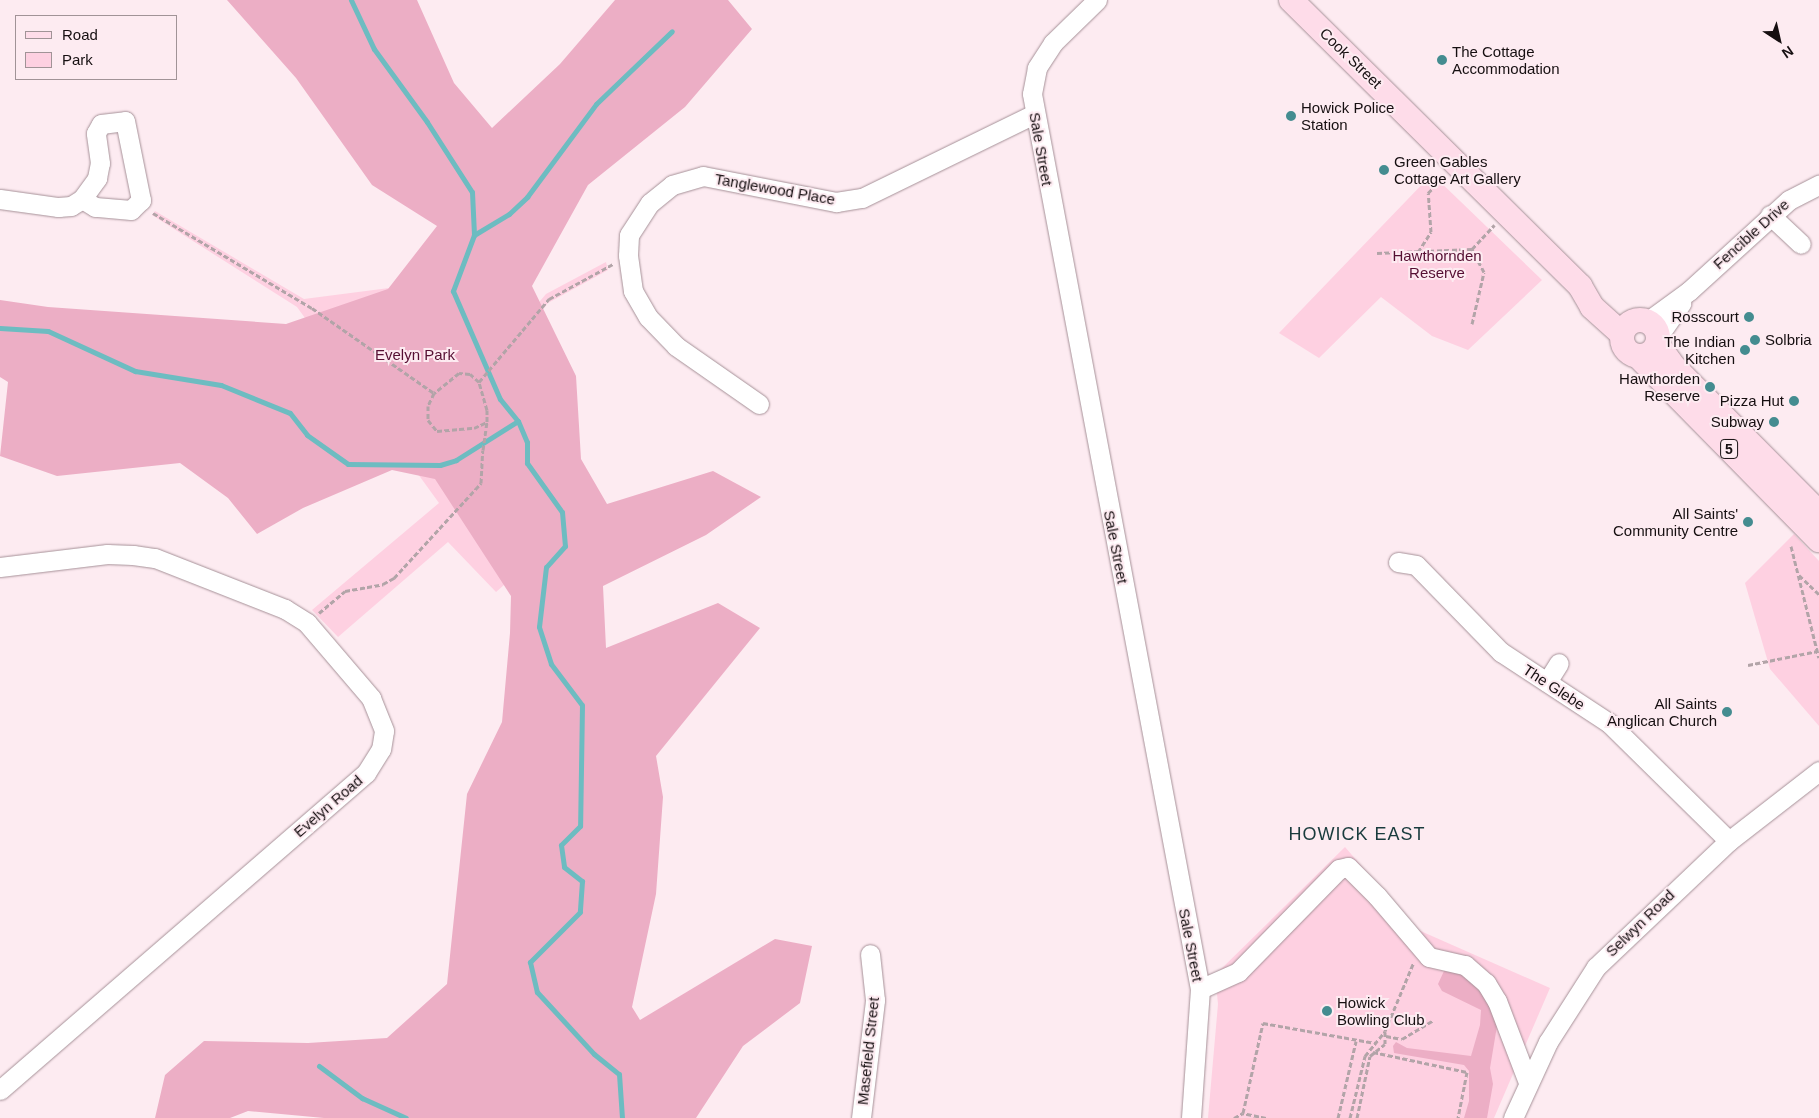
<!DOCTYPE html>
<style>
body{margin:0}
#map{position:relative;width:1819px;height:1118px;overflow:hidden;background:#fdebf1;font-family:Arial,sans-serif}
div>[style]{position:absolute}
.green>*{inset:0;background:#fed0e1}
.forest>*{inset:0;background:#ecaec5}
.stream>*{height:5px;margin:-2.5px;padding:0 2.5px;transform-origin:2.5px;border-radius:2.5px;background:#6dbcc1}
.path>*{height:3px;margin-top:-1.5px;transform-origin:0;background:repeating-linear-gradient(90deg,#b2a4a8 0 5px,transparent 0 7.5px)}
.roads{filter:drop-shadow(0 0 1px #a69198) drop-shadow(0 0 1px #a69198)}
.minor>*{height:19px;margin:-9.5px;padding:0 9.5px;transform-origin:9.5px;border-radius:9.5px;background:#fff}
.major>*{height:24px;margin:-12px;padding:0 12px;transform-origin:12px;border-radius:12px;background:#fedce9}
.major>.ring{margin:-12px;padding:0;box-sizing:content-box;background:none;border:24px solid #fedce9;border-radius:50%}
.dots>*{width:14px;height:14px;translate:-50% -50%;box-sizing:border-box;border:2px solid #fdebf1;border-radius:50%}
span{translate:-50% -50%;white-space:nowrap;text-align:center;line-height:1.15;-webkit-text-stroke:4px #fdebf1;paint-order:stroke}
.shield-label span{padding:1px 4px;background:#fdebf1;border:1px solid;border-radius:4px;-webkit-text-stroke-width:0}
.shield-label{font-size:14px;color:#160f11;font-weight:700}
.poi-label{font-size:15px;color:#160f11}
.left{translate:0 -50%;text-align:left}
.right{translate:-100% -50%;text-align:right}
.street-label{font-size:15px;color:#160f11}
.park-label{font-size:15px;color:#560f33}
.quarter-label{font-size:18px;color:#193b3d;letter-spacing:1px}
.legend{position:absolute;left:15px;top:15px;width:162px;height:65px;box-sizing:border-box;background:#fdebf1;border:1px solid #a19397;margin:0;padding:6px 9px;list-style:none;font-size:15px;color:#160f11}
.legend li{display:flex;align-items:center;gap:10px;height:25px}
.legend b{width:25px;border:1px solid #a19397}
.north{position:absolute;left:1754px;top:15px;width:50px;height:50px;-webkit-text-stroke:4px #fdebf1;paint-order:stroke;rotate:145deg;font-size:14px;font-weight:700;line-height:20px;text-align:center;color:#160f11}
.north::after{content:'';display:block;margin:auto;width:18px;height:22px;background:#160f11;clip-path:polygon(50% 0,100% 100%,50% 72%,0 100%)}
</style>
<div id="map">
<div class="green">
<i style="clip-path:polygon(1432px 174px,1542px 280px,1468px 350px,1432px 336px,1381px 297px,1319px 358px,1279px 333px)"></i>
<i style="clip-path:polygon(155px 211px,304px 299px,451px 280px,489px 361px,546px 294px,606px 262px,608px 270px,548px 303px,495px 370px,568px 529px,496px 592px,448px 542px,338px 637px,312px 610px,439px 503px,297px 307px,152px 215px)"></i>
<i style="clip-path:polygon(1794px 534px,1819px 561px,1819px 726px,1770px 669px,1745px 583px)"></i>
<i style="clip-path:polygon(1345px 847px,1416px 929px,1550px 988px,1494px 1118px,1208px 1118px,1218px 1004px,1215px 975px)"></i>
</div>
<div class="forest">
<i style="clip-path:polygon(227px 0,417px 0,454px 83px,492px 128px,560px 64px,615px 0,728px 0,752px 29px,685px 107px,588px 185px,532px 286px,576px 376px,581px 459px,607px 504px,713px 471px,761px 497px,706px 535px,603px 586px,606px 648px,718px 603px,760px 628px,656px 756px,663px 797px,656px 894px,632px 1007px,640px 1020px,775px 939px,812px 946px,800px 1003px,743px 1046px,696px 1118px,324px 1118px,248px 1111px,230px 1118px,155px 1118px,165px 1075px,204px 1041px,308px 1043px,387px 1038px,447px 984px,467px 794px,502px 722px,510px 633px,511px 596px,435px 479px,392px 470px,303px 508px,257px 534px,228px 498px,180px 463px,57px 476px,0 456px,8px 382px,0 377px,0 300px,48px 307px,286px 324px,388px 289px,437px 226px,372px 185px,296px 78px)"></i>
<i style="clip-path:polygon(1444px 971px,1467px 974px,1481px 984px,1498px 1020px,1490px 1068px,1493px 1084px,1487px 1118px,1464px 1118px,1469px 1101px,1469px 1071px,1464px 1065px,1394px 1053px,1393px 1046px,1396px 1042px,1407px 1048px,1471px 1056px,1480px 1025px,1481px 1010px,1442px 991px,1438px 984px)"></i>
</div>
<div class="stream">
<i style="left:351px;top:0;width:54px;rotate:64.9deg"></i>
<i style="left:374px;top:49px;width:90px;rotate:54deg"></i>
<i style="left:427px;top:122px;width:83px;rotate:57.3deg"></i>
<i style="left:472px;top:192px;width:43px;rotate:87.3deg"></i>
<i style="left:474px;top:235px;width:60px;rotate:110.6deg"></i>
<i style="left:453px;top:291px;width:118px;rotate:66.5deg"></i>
<i style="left:500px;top:399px;width:28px;rotate:51deg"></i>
<i style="left:518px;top:421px;width:23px;rotate:67deg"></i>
<i style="left:527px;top:442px;width:21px;rotate:90deg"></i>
<i style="left:527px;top:463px;width:60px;rotate:54.5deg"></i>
<i style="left:562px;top:512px;width:34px;rotate:85deg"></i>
<i style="left:565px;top:546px;width:28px;rotate:132deg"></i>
<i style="left:546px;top:567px;width:60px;rotate:96.7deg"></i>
<i style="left:539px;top:627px;width:39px;rotate:72deg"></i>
<i style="left:551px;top:664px;width:51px;rotate:52.9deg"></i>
<i style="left:582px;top:705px;width:121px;rotate:90.9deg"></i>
<i style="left:580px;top:826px;width:27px;rotate:135deg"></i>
<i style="left:561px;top:845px;width:22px;rotate:82deg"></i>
<i style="left:564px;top:867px;width:23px;rotate:38deg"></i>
<i style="left:582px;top:881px;width:31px;rotate:94deg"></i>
<i style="left:580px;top:912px;width:71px;rotate:135deg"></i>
<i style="left:530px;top:962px;width:31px;rotate:77deg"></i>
<i style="left:537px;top:992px;width:84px;rotate:47.4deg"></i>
<i style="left:594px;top:1054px;width:32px;rotate:39deg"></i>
<i style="left:619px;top:1074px;width:44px;rotate:86.1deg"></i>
<i style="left:474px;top:235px;width:41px;rotate:-31deg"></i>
<i style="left:509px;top:214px;width:25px;rotate:-43deg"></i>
<i style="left:527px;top:197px;width:116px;rotate:-53.4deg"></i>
<i style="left:596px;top:104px;width:105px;rotate:-43.8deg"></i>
<i style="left:0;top:328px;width:48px;rotate:3.6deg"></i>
<i style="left:48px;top:331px;width:96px;rotate:24.7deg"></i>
<i style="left:135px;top:371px;width:87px;rotate:9.2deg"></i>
<i style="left:221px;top:385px;width:74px;rotate:22.1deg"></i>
<i style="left:290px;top:413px;width:28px;rotate:52deg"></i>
<i style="left:307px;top:435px;width:50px;rotate:35.3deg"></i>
<i style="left:348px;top:464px;width:92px;rotate:0.6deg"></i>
<i style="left:440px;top:465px;width:17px;rotate:-17deg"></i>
<i style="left:456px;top:460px;width:73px;rotate:-32.2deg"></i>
<i style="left:319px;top:1066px;width:54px;rotate:36.7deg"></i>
<i style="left:362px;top:1098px;width:48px;rotate:24.4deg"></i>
</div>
<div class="path">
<i style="left:153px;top:213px;width:185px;rotate:30.9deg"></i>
<i style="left:312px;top:308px;width:149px;rotate:34.9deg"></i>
<i style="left:1418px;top:252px;width:24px;rotate:-57deg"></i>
<i style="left:1431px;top:232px;width:39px;rotate:-94deg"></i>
<i style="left:1428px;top:193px;width:21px;rotate:-45deg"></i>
<i style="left:1377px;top:253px;width:95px;rotate:-2.4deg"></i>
<i style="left:1472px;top:249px;width:33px;rotate:-47deg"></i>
<i style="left:1472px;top:324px;width:53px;rotate:-77deg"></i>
<i style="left:1484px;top:272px;width:26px;rotate:-118deg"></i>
<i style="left:479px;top:382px;width:109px;rotate:-49.9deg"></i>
<i style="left:549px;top:299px;width:73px;rotate:-28.7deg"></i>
<i style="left:1791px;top:546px;width:115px;rotate:76deg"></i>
<i style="left:1799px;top:575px;width:28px;rotate:44deg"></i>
<i style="left:319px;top:613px;width:34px;rotate:-40deg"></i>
<i style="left:345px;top:591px;width:39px;rotate:-10deg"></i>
<i style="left:383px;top:584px;width:13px;rotate:-29deg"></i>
<i style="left:394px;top:578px;width:129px;rotate:-47.5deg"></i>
<i style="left:481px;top:483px;width:33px;rotate:-87deg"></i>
<i style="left:483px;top:450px;width:28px;rotate:-82deg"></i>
<i style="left:487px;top:422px;width:12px;rotate:-90deg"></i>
<i style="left:487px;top:410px;width:29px;rotate:-106deg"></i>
<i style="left:479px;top:382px;width:12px;rotate:-138deg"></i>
<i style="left:470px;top:374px;width:11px;rotate:-175deg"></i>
<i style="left:459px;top:373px;width:32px;rotate:141deg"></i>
<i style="left:434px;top:393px;width:14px;rotate:115deg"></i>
<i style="left:428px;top:406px;width:14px;rotate:90deg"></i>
<i style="left:428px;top:420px;width:14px;rotate:51deg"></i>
<i style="left:437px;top:431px;width:37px;rotate:-5deg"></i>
<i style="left:474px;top:428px;width:14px;rotate:-25deg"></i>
<i style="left:1748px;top:665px;width:71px;rotate:-11.3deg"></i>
<i style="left:1386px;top:1036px;width:16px;rotate:11deg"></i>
<i style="left:1402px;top:1039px;width:37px;rotate:-31deg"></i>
<i style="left:1373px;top:1052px;width:96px;rotate:12deg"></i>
<i style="left:1467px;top:1072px;width:47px;rotate:101.1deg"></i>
<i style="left:1234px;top:1118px;width:10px;rotate:-29deg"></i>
<i style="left:1266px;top:1118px;width:24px;rotate:-168deg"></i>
<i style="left:1243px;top:1113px;width:92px;rotate:-77.5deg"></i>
<i style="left:1263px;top:1023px;width:114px;rotate:10.1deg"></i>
<i style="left:1338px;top:1118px;width:79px;rotate:-76.8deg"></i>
<i style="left:1350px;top:1118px;width:64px;rotate:-76.4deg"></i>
<i style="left:1365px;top:1056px;width:32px;rotate:-51deg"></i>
<i style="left:1385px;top:1031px;width:73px;rotate:-67.3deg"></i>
<i style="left:1357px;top:1118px;width:63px;rotate:-78.2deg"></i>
<i style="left:1370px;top:1056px;width:19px;rotate:-39deg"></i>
<i style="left:1385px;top:1044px;width:12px;rotate:-90deg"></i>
</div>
<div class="roads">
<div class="minor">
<i style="left:1097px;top:0;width:62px;rotate:135.7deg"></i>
<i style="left:1053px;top:43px;width:30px;rotate:123deg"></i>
<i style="left:1037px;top:68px;width:26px;rotate:101deg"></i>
<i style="left:1032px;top:94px;width:911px;rotate:79.37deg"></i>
<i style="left:1200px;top:989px;width:129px;rotate:94deg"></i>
<i style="left:0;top:199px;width:59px;rotate:7.9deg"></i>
<i style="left:58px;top:207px;width:13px;rotate:-4deg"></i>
<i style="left:71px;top:206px;width:13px;rotate:-32deg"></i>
<i style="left:82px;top:199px;width:26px;rotate:-54deg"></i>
<i style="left:97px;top:178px;width:15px;rotate:-79deg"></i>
<i style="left:100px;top:163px;width:30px;rotate:-98deg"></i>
<i style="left:96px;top:133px;width:10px;rotate:-61deg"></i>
<i style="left:101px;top:124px;width:24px;rotate:-7deg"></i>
<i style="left:125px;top:121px;width:81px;rotate:78.6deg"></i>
<i style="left:141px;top:200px;width:14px;rotate:135deg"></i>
<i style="left:131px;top:210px;width:36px;rotate:-175deg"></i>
<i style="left:95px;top:207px;width:15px;rotate:-148deg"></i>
<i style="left:1770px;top:215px;width:42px;rotate:43.1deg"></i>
<i style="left:1648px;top:321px;width:51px;rotate:-36.2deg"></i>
<i style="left:1689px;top:291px;width:135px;rotate:-42.3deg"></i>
<i style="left:1789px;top:200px;width:34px;rotate:-27deg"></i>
<i style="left:1659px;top:335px;width:39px;rotate:-55deg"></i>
<i style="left:759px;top:404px;width:101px;rotate:-145.1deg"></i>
<i style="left:676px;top:346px;width:40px;rotate:-134deg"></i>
<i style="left:648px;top:317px;width:30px;rotate:-120deg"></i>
<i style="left:633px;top:291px;width:36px;rotate:-98deg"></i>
<i style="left:628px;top:255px;width:20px;rotate:-87deg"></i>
<i style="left:629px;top:235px;width:38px;rotate:-57deg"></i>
<i style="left:650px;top:203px;width:28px;rotate:-39deg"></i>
<i style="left:672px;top:185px;width:32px;rotate:-16deg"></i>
<i style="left:703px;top:176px;width:136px;rotate:11.1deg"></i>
<i style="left:836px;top:202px;width:26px;rotate:-9deg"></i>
<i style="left:862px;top:198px;width:191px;rotate:-26deg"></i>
<i style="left:1398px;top:562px;width:18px;rotate:9deg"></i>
<i style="left:1416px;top:565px;width:122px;rotate:45.7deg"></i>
<i style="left:1501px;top:652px;width:129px;rotate:33.3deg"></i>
<i style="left:1609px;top:723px;width:168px;rotate:44.5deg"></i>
<i style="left:0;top:567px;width:108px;rotate:-6.9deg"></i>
<i style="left:107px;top:554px;width:26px;rotate:2deg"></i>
<i style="left:133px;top:555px;width:22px;rotate:8deg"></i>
<i style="left:155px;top:558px;width:140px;rotate:21.4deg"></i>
<i style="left:285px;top:609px;width:26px;rotate:32deg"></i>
<i style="left:307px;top:623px;width:99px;rotate:49.5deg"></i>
<i style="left:371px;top:698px;width:35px;rotate:68deg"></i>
<i style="left:384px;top:731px;width:18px;rotate:99deg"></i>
<i style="left:381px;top:749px;width:28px;rotate:122deg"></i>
<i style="left:366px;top:773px;width:484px;rotate:139.1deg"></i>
<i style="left:1547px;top:682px;width:22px;rotate:-58deg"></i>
<i style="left:1200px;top:989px;width:42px;rotate:-24.1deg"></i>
<i style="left:1238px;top:972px;width:144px;rotate:-45.6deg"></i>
<i style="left:1339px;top:869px;width:9px;rotate:-13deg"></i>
<i style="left:1348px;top:867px;width:41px;rotate:45deg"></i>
<i style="left:1377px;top:896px;width:80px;rotate:49.6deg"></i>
<i style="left:1429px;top:957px;width:37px;rotate:13deg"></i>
<i style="left:1465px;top:965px;width:28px;rotate:41deg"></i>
<i style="left:1486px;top:983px;width:21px;rotate:59deg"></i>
<i style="left:1497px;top:1001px;width:87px;rotate:69.1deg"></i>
<i style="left:861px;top:1118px;width:119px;rotate:-83.2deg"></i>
<i style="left:875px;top:1000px;width:46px;rotate:-96.2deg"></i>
<i style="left:1513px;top:1118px;width:84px;rotate:-65.3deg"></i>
<i style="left:1548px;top:1042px;width:89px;rotate:-57.4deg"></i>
<i style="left:1596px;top:967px;width:183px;rotate:-43.5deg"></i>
<i style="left:1729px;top:841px;width:114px;rotate:-37.9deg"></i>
</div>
<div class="major">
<i style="left:1291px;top:0;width:407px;rotate:44.7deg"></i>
<i style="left:1580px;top:286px;width:24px;rotate:60deg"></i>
<i style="left:1592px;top:307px;width:40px;rotate:42deg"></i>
<i class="ring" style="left:1622px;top:320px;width:12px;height:12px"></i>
<i style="left:1658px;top:345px;width:29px;rotate:54deg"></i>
<i style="left:1675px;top:368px;width:204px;rotate:45.2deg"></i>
<i style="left:1639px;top:357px;width:257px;rotate:45.5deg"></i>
</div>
</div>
<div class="dots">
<i style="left:1442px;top:60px;background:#448c90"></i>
<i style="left:1291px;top:116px;background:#448c90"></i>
<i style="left:1384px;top:170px;background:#448c90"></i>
<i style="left:1749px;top:317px;background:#448c90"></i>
<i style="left:1755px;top:340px;background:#448c90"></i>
<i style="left:1745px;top:350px;background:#448c90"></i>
<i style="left:1710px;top:387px;background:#448c90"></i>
<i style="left:1794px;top:401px;background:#448c90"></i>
<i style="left:1774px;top:422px;background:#448c90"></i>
<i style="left:1748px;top:522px;background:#448c90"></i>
<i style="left:1727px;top:712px;background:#448c90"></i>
<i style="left:1327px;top:1011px;background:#448c90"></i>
</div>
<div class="shield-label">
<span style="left:1729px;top:449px">5</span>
</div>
<div class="poi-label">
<span class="left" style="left:1452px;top:60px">The Cottage<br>Accommodation</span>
<span class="left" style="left:1301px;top:116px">Howick Police<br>Station</span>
<span class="left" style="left:1394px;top:170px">Green Gables<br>Cottage Art Gallery</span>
<span class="right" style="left:1739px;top:317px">Rosscourt</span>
<span class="left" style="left:1765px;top:340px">Solbria</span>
<span class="right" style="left:1735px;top:350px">The Indian<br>Kitchen</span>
<span class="right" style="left:1700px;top:387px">Hawthorden<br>Reserve</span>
<span class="right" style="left:1784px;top:401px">Pizza Hut</span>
<span class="right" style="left:1764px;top:422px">Subway</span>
<span class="right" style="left:1738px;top:522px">All Saints'<br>Community Centre</span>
<span class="right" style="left:1717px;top:712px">All Saints<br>Anglican Church</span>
<span class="left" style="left:1337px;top:1011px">Howick<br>Bowling Club</span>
</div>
<div class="street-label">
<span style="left:1351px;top:58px;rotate:44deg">Cook Street</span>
<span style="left:1041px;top:149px;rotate:80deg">Sale Street</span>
<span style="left:775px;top:189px;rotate:10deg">Tanglewood Place</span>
<span style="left:1751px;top:234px;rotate:-42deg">Fencible Drive</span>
<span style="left:1116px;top:547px;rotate:79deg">Sale Street</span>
<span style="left:1554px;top:687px;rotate:33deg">The Glebe</span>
<span style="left:328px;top:806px;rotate:-41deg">Evelyn Road</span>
<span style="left:1640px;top:923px;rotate:-44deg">Selwyn Road</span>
<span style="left:1191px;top:945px;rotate:79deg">Sale Street</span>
<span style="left:868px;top:1051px;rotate:-84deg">Masefield Street</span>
</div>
<div class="park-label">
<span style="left:1437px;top:264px">Hawthornden<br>Reserve</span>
<span style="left:415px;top:355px">Evelyn Park</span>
</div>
<div class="quarter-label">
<span style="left:1357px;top:834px">HOWICK EAST</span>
</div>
<ul class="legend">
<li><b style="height:6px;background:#fedce9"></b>Road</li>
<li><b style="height:14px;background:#fed0e1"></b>Park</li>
</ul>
<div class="north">N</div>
</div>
